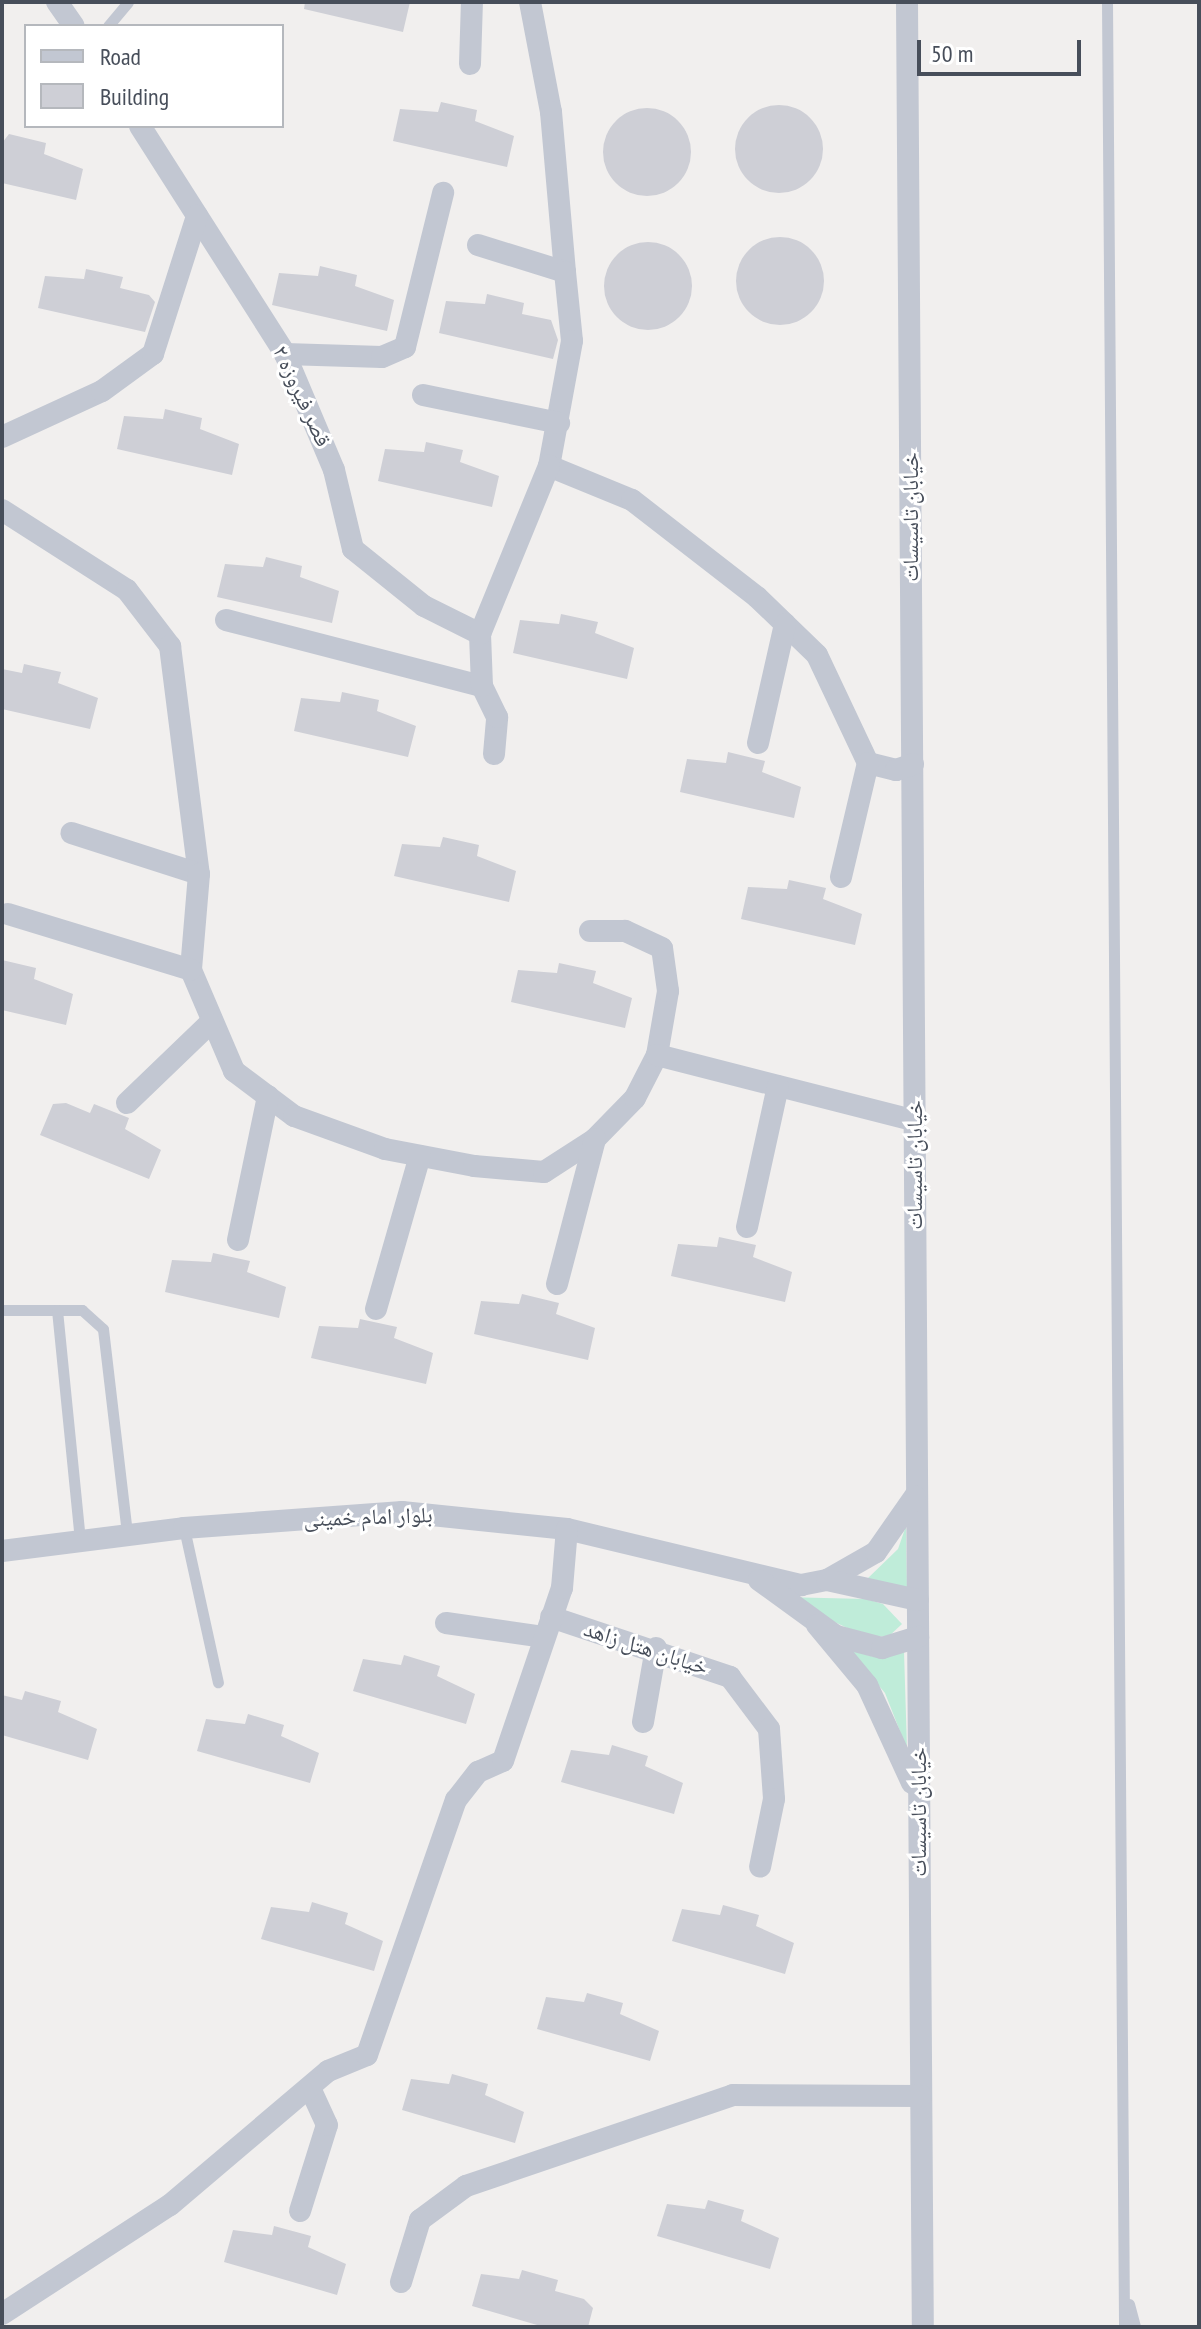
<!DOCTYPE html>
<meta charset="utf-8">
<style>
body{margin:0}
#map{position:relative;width:1201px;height:2329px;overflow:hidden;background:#f1efee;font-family:"PT Sans Narrow","Noto Naskh Arabic",sans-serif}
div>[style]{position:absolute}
.green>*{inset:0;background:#bfecd9}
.building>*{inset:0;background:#cecfd6}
.round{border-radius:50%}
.service>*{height:11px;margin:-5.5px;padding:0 5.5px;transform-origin:5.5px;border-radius:5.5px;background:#c2c7d2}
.minor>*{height:22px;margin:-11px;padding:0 11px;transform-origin:11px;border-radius:11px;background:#c2c7d2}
span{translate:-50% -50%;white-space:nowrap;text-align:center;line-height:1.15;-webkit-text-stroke:6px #fff;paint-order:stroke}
.street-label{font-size:22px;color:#474e5a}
.frame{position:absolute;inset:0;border:4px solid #474e5a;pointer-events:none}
.legend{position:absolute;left:24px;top:24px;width:260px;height:104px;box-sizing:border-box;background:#fff;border:2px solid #b5b8bd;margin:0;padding:10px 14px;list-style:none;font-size:24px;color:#474e5a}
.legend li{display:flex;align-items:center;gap:16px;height:40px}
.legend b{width:40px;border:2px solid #b5b8bd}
.scale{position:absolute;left:917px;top:40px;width:164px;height:36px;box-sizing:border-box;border:4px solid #474e5a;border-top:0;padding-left:10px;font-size:24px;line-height:28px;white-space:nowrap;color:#474e5a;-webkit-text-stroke:6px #fff;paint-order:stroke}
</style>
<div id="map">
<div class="green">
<i style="clip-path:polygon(906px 1526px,907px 1589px,866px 1580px,898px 1549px)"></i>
<i style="clip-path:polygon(782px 1597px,866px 1599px,883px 1604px,902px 1624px,888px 1637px,862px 1635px)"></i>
<i style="clip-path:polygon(848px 1649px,874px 1657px,904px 1651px,907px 1749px,885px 1693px)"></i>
</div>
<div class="building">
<i style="clip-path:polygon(305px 2px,410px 2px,403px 32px,304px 9px)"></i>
<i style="clip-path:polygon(441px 102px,477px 110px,475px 121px,514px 136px,507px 167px,393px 141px,400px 109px,438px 112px)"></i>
<i class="round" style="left:735px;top:105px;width:88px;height:88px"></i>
<i class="round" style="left:603px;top:108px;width:88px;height:88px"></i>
<i style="clip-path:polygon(9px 134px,46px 143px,44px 154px,83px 169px,76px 200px,2px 183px,2px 143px)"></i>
<i class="round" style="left:736px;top:237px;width:88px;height:88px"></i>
<i class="round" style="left:604px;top:242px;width:88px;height:88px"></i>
<i style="clip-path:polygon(320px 266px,357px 275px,355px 286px,394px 300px,387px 331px,272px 305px,279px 273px,318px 276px)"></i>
<i style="clip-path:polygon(86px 269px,123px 277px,120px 288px,149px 295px,155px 302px,145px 332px,38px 308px,45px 276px,84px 279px)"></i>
<i style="clip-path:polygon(487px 294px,524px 303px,522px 314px,551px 320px,558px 340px,553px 359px,439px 333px,446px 301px,485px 304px)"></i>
<i style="clip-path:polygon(165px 409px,202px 418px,200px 429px,239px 444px,232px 475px,117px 449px,124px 416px,163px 419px)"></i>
<i style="clip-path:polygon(426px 442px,463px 450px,460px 462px,499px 476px,492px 507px,378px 481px,385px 449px,424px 452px)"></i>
<i style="clip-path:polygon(266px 557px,302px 566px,300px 577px,339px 591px,332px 623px,217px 597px,225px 564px,263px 567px)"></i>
<i style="clip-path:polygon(561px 614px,598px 622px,595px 633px,634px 648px,627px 679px,513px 653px,520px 620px,559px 624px)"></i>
<i style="clip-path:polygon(24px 664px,61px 672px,58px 683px,98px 698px,90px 729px,2px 709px,2px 669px,22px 673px)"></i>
<i style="clip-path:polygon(342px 692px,379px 700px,377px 711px,416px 726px,408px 757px,294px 731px,301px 698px,340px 702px)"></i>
<i style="clip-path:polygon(728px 752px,765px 761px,762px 772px,801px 787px,794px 818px,680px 792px,687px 759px,726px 763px)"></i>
<i style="clip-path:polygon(443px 837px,479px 845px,477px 856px,516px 871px,509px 902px,394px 876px,402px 844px,440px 847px)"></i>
<i style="clip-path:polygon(789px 880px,826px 888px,823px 899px,862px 914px,855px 945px,741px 919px,748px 887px,787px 889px)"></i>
<i style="clip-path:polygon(2px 960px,36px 968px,34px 979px,73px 994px,66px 1025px,2px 1010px)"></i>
<i style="clip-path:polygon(559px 963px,596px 971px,593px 983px,632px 998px,625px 1028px,511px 1002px,518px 970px,557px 973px)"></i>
<i style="clip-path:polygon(66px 1103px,90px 1113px,94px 1104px,129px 1118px,125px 1129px,161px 1150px,149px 1179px,40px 1135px,53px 1104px)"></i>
<i style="clip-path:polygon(719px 1237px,756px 1245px,753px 1257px,792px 1272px,785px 1302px,671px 1276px,678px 1244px,717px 1247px)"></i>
<i style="clip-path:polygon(213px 1253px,250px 1261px,247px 1272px,286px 1287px,279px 1318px,165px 1292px,172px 1260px,211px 1262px)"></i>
<i style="clip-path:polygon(522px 1294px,559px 1303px,556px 1314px,595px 1328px,588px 1360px,474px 1334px,481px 1301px,519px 1304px)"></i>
<i style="clip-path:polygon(360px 1319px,397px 1327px,394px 1338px,433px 1353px,426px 1384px,311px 1358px,319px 1326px,358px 1328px)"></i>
<i style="clip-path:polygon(404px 1655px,440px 1666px,437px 1676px,475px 1694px,466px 1724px,353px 1691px,363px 1659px,401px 1665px)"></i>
<i style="clip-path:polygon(25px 1691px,61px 1701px,58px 1712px,97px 1729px,88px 1760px,2px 1735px,2px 1695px,22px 1700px)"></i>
<i style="clip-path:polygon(248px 1714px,284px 1725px,281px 1736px,319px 1753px,310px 1783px,197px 1751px,206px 1719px,245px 1724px)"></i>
<i style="clip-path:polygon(612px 1745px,648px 1756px,645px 1766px,683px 1783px,674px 1814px,561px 1782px,571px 1750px,609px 1755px)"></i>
<i style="clip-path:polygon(312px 1902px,348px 1913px,345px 1924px,383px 1941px,374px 1971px,261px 1939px,271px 1907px,309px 1912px)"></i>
<i style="clip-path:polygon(723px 1905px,759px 1915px,756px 1926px,794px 1943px,785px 1974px,672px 1941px,682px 1909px,720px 1915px)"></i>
<i style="clip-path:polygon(587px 1993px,623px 2003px,620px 2014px,659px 2031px,650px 2061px,537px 2029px,546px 1997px,584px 2002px)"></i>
<i style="clip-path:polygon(452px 2074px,488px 2084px,485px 2095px,524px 2112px,515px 2143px,402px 2110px,411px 2079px,449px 2084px)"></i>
<i style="clip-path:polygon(708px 2200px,744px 2210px,741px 2221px,779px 2238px,770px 2269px,657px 2236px,667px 2204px,705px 2209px)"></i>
<i style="clip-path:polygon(274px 2226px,311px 2236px,308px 2247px,346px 2264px,337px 2295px,224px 2262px,233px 2230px,272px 2235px)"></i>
<i style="clip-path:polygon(522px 2270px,558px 2280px,555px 2291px,584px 2299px,593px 2308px,588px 2327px,544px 2327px,472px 2306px,481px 2274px,519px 2279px)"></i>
</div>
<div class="service">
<i style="left:1107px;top:2px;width:2325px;rotate:89.58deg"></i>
<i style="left:108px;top:26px;width:31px;rotate:-50deg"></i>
<i style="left:2px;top:1310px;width:80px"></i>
<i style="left:82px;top:1310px;width:28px;rotate:42deg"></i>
<i style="left:103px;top:1329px;width:206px;rotate:83.3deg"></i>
<i style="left:57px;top:1310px;width:230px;rotate:84.3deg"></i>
<i style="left:184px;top:1528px;width:158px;rotate:77.6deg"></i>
<i style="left:1129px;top:2304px;width:24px;rotate:75deg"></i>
</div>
<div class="minor">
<i style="left:57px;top:2px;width:29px;rotate:55deg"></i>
<i style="left:530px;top:2px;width:112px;rotate:79.2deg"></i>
<i style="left:551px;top:112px;width:161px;rotate:85deg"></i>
<i style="left:907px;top:2px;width:2325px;rotate:89.61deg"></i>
<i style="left:470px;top:64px;width:62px;rotate:-88.2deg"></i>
<i style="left:140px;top:126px;width:270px;rotate:57.5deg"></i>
<i style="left:285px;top:354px;width:126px;rotate:67.1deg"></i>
<i style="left:334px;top:470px;width:81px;rotate:76.5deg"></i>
<i style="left:353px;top:549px;width:91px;rotate:38.8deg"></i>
<i style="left:424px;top:606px;width:63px;rotate:26.6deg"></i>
<i style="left:478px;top:245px;width:91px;rotate:17.2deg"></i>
<i style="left:565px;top:272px;width:69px;rotate:84.2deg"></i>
<i style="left:572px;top:341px;width:127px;rotate:100.4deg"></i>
<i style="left:549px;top:466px;width:90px;rotate:22.3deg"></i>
<i style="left:632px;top:500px;width:158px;rotate:37.8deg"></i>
<i style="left:757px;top:597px;width:83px;rotate:44deg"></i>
<i style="left:817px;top:655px;width:119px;rotate:64.7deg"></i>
<i style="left:868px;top:763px;width:29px;rotate:14deg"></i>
<i style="left:896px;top:770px;width:18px;rotate:-19deg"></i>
<i style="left:285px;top:354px;width:97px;rotate:1.8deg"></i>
<i style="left:382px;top:357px;width:25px;rotate:-23deg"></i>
<i style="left:405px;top:347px;width:159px;rotate:-76.1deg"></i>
<i style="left:423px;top:395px;width:139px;rotate:11.6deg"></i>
<i style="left:2px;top:437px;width:110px;rotate:-24.7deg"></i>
<i style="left:102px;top:391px;width:63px;rotate:-36deg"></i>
<i style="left:153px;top:354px;width:145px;rotate:-72.3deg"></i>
<i style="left:2px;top:510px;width:148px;rotate:32.6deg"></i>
<i style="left:127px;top:590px;width:71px;rotate:52.5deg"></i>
<i style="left:170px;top:646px;width:230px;rotate:82.8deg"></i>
<i style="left:199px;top:874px;width:134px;rotate:-162.2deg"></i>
<i style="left:226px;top:620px;width:264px;rotate:14.5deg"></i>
<i style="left:758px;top:743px;width:122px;rotate:-77.2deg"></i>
<i style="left:494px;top:754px;width:37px;rotate:-85deg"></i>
<i style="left:497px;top:717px;width:34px;rotate:-116deg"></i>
<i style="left:482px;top:686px;width:52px;rotate:-92.2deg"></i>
<i style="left:480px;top:634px;width:182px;rotate:-67.7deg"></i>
<i style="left:199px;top:874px;width:96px;rotate:94.8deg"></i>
<i style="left:191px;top:970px;width:110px;rotate:66.9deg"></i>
<i style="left:234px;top:1071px;width:75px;rotate:36.9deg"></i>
<i style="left:294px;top:1116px;width:97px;rotate:19.9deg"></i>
<i style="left:385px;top:1149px;width:91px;rotate:10.8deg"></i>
<i style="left:474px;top:1166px;width:70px;rotate:4.9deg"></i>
<i style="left:544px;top:1172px;width:61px;rotate:-32.9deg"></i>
<i style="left:595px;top:1139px;width:57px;rotate:-45.7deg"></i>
<i style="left:635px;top:1098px;width:48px;rotate:-62.9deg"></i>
<i style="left:657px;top:1055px;width:65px;rotate:-80.2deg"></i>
<i style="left:668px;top:991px;width:43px;rotate:-97.9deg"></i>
<i style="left:662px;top:948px;width:41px;rotate:-155.3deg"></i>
<i style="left:625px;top:931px;width:35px;rotate:180deg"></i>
<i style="left:841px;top:877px;width:117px;rotate:-76.7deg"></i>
<i style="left:8px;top:914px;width:191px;rotate:17deg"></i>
<i style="left:657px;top:1055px;width:266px;rotate:14.3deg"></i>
<i style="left:127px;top:1103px;width:114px;rotate:-43.9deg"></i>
<i style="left:747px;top:1227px;width:144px;rotate:-77.6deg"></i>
<i style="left:238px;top:1240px;width:147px;rotate:-78.2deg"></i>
<i style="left:557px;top:1284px;width:150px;rotate:-75.3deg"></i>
<i style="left:376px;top:1309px;width:159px;rotate:-74deg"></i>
<i style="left:2px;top:1551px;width:183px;rotate:-7.2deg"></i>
<i style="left:184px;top:1528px;width:219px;rotate:-4.2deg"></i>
<i style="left:402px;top:1512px;width:166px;rotate:5.9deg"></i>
<i style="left:567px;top:1529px;width:241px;rotate:13.5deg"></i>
<i style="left:801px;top:1585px;width:26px;rotate:-11deg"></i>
<i style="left:827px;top:1580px;width:56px;rotate:-29.7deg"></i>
<i style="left:876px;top:1552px;width:68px;rotate:-55.1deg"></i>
<i style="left:759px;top:1580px;width:95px;rotate:36deg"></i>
<i style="left:836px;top:1636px;width:48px;rotate:14.6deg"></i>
<i style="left:882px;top:1648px;width:38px;rotate:-17deg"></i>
<i style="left:827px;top:1580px;width:93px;rotate:12.4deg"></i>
<i style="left:551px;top:1617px;width:189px;rotate:18.5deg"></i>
<i style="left:730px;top:1677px;width:65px;rotate:53.1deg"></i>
<i style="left:769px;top:1729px;width:70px;rotate:85.9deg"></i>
<i style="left:774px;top:1799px;width:69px;rotate:101.6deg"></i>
<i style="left:446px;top:1623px;width:98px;rotate:8.2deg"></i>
<i style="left:817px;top:1625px;width:78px;rotate:50.2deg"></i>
<i style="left:867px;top:1685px;width:108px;rotate:65.3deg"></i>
<i style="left:643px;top:1722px;width:75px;rotate:-80deg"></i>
<i style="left:300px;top:2211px;width:90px;rotate:-72.6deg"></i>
<i style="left:327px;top:2125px;width:41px;rotate:-114.7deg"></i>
<i style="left:401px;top:2282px;width:65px;rotate:-73deg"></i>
<i style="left:420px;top:2220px;width:57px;rotate:-36.5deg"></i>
<i style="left:466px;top:2186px;width:282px;rotate:-18.8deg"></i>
<i style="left:733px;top:2095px;width:188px;rotate:0.3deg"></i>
<i style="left:2px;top:2314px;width:200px;rotate:-33deg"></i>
<i style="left:170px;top:2205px;width:207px;rotate:-40.3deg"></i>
<i style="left:328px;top:2071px;width:42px;rotate:-22.3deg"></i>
<i style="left:367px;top:2055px;width:270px;rotate:-70.8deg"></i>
<i style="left:456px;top:1800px;width:36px;rotate:-52deg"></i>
<i style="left:478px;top:1772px;width:27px;rotate:-24deg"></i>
<i style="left:503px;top:1761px;width:183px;rotate:-71.2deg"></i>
<i style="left:562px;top:1588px;width:59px;rotate:-85.2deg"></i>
</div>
<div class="street-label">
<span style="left:302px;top:396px;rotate:65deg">قصر فیروزه ۲</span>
<span style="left:911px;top:517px;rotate:-90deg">خیابان تاسیسات</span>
<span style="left:915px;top:1165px;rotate:-90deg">خیابان تاسیسات</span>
<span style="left:368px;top:1517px;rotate:-2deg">بلوار امام خمینی</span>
<span style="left:646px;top:1648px;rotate:18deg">خیابان هتل زاهد</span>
<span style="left:919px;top:1812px;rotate:-90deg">خیابان تاسیسات</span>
</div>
<div class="frame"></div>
<ul class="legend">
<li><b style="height:10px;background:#c2c7d2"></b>Road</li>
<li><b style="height:22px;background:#cecfd6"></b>Building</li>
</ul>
<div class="scale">50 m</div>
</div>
